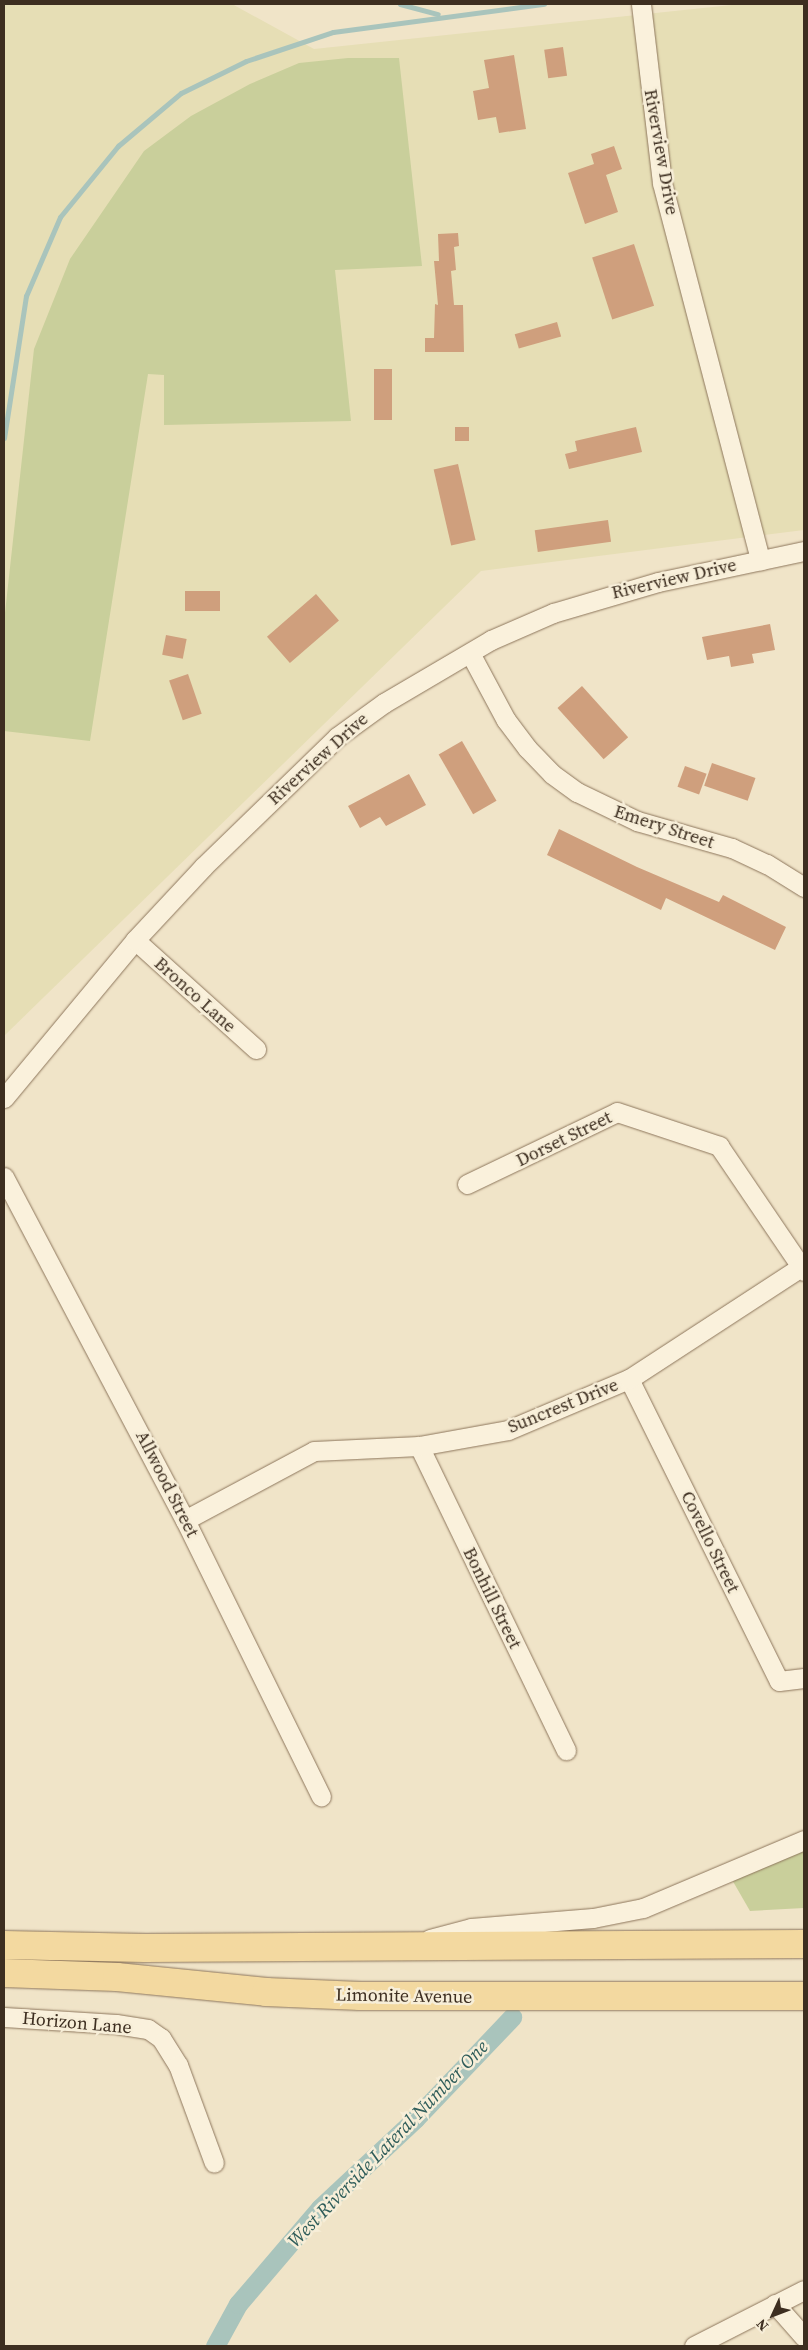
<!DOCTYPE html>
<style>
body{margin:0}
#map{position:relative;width:808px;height:2350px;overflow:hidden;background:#f0e4c8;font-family:"Source Serif 4",serif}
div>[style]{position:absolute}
.farmland>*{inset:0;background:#e6deb5}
.green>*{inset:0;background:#c9cf9b}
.stream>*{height:5px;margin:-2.5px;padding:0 2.5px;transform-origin:2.5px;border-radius:2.5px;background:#a9c4bc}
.canal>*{height:19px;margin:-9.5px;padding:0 9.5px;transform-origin:9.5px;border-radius:9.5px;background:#a9c4bc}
.building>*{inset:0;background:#cf9f7d;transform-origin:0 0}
.roads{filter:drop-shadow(0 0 1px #8d765c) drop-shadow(0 0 1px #8d765c)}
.street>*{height:19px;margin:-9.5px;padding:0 9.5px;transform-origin:9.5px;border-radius:9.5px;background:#faf1dc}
.primary>*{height:28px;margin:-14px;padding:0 14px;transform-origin:14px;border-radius:14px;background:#f3d9a0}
span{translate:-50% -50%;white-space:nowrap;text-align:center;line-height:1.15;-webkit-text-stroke:5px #f7eed8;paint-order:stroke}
.street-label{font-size:18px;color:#3d2e20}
.water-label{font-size:19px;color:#2f5d5a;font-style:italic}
.frame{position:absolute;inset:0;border:5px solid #3d2e20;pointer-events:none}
.north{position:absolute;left:748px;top:2290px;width:50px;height:50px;-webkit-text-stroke:4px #f7eed8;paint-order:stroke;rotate:227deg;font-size:14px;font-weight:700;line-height:20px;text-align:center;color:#3d2e20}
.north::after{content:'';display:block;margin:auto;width:18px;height:22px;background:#3d2e20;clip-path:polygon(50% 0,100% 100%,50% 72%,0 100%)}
</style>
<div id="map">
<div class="farmland">
<i style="clip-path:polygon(4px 4px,232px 4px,314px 49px,741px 4px,804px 4px,804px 530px,481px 571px,4px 1036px)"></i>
</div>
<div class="green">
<i style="clip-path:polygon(348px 58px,399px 58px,422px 266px,335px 270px,351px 421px,164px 425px,164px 375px,148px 374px,90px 741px,4px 731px,4px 622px,34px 349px,70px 259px,144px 151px,191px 116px,250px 84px,299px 63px)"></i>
<i style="clip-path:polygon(804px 1848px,804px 1908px,750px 1911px,731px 1878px)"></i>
</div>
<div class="stream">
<i style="left:400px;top:4px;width:39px;rotate:15deg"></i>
<i style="left:4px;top:438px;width:144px;rotate:-81.2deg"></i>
<i style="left:26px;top:296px;width:86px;rotate:-66.7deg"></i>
<i style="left:60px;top:217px;width:92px;rotate:-50.8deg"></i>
<i style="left:118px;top:146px;width:82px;rotate:-40.1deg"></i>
<i style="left:181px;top:93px;width:72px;rotate:-26.2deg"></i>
<i style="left:246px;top:61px;width:92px;rotate:-18.4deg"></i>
<i style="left:333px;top:32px;width:213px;rotate:-7.6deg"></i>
</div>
<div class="canal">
<i style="left:215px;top:2346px;width:48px;rotate:-61.3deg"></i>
<i style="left:238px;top:2304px;width:126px;rotate:-49.5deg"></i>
<i style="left:320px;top:2208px;width:130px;rotate:-43.1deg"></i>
<i style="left:415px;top:2119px;width:141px;rotate:-46.4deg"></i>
</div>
<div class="building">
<i style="left:563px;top:47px;width:29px;height:19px;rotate:82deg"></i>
<i style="clip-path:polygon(514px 55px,526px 129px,499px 133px,496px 117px,478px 120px,473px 91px,489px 88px,484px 60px)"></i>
<i style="clip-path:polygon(614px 146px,622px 169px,606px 175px,618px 212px,585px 224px,568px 173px,594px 164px,591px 154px)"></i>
<i style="clip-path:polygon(458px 233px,459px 246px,454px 247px,456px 270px,451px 271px,454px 305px,463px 305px,464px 352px,425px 352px,425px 338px,434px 338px,435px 304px,438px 305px,434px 261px,439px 261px,438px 234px)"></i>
<i style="left:634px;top:244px;width:65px;height:44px;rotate:72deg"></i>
<i style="left:557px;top:322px;width:15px;height:44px;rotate:74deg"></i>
<i style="left:374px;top:369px;width:18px;height:51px"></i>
<i style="left:455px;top:427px;width:14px;height:14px"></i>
<i style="clip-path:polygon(636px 427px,642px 452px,569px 469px,565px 454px,577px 451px,575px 441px)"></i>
<i style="left:458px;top:464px;width:78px;height:25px;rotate:77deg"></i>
<i style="left:608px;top:520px;width:22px;height:74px;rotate:82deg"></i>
<i style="left:185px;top:591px;width:35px;height:20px"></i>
<i style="left:316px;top:594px;width:35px;height:65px;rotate:49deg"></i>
<i style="clip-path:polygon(770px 624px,775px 650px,752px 654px,754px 663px,731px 667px,729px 656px,707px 660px,702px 637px)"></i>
<i style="left:166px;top:635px;width:21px;height:20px;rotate:11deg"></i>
<i style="left:188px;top:674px;width:42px;height:20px;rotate:71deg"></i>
<i style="left:582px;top:686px;width:69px;height:33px;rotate:48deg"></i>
<i style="left:462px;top:741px;width:69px;height:27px;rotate:60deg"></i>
<i style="left:712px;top:763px;width:46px;height:24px;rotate:19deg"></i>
<i style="left:685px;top:766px;width:23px;height:22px;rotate:20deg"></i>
<i style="clip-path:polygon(409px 774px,426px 805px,386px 826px,380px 817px,360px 828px,348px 806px)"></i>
<i style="clip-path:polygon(559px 829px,637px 867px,719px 902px,723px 895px,786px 927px,775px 950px,666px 898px,661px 910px,547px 855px)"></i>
</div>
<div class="roads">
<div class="street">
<i style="left:641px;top:4px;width:180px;rotate:83.3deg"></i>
<i style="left:662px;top:183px;width:390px;rotate:75.4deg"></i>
<i style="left:470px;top:653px;width:76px;rotate:61.8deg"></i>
<i style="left:506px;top:720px;width:35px;rotate:53deg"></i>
<i style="left:527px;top:748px;width:36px;rotate:46deg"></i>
<i style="left:552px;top:774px;width:31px;rotate:36deg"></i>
<i style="left:577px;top:792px;width:67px;rotate:25.8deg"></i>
<i style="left:637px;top:821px;width:99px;rotate:15.9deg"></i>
<i style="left:732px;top:848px;width:38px;rotate:25deg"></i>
<i style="left:767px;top:864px;width:44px;rotate:31.9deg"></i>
<i style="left:135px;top:940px;width:163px;rotate:42deg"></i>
<i style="left:4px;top:1098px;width:205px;rotate:-50.3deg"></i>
<i style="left:135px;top:940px;width:100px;rotate:-47deg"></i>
<i style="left:203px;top:867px;width:187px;rotate:-44.1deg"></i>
<i style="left:337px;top:737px;width:58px;rotate:-35.9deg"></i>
<i style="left:384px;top:703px;width:124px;rotate:-30.5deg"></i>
<i style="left:491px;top:640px;width:68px;rotate:-23.5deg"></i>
<i style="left:553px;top:613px;width:109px;rotate:-16.4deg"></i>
<i style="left:658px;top:582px;width:149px;rotate:-12deg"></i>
<i style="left:4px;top:1177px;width:388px;rotate:62.2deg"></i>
<i style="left:185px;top:1520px;width:308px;rotate:63.8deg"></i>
<i style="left:467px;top:1184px;width:166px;rotate:-25.6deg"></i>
<i style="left:617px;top:1112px;width:108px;rotate:18.4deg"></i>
<i style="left:719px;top:1146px;width:151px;rotate:55.8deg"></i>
<i style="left:629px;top:1379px;width:337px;rotate:63.6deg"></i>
<i style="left:779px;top:1681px;width:25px;rotate:-7deg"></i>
<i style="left:419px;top:1446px;width:338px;rotate:64.2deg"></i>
<i style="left:185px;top:1520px;width:146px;rotate:-28.1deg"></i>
<i style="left:314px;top:1451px;width:105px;rotate:-2.7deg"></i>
<i style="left:419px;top:1446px;width:90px;rotate:-10.2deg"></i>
<i style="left:508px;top:1430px;width:131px;rotate:-22.9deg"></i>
<i style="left:629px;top:1379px;width:209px;rotate:-33.1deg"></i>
<i style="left:430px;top:1939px;width:42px;rotate:-15deg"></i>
<i style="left:471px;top:1928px;width:122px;rotate:-4.7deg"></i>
<i style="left:593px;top:1918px;width:51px;rotate:-11.3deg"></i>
<i style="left:643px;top:1908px;width:175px;rotate:-22.9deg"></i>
<i style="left:4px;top:2017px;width:112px;rotate:3.6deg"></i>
<i style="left:116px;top:2024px;width:32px;rotate:9deg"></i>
<i style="left:148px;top:2029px;width:16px;rotate:35deg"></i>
<i style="left:161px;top:2038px;width:32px;rotate:58deg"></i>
<i style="left:178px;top:2065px;width:104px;rotate:69.8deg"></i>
<i style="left:775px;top:2304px;width:44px;rotate:48.7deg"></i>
<i style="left:694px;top:2346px;width:123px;rotate:-27deg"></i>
</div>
<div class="primary">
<i style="left:4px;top:1945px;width:141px;rotate:1.2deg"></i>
<i style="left:145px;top:1948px;width:659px;rotate:-0.35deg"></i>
<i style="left:4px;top:1973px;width:113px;rotate:2deg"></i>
<i style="left:117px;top:1977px;width:150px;rotate:5.7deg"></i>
<i style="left:266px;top:1992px;width:94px;rotate:2.4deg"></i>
<i style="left:360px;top:1996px;width:444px"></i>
</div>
</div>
<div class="street-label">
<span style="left:661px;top:152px;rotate:80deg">Riverview Drive</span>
<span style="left:674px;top:579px;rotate:-13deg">Riverview Drive</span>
<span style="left:318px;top:759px;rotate:-42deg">Riverview Drive</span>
<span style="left:664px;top:827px;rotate:18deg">Emery Street</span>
<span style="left:195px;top:995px;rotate:42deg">Bronco Lane</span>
<span style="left:564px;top:1139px;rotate:-26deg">Dorset Street</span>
<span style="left:563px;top:1406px;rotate:-22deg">Suncrest Drive</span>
<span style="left:167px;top:1484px;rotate:63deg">Allwood Street</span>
<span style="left:710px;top:1542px;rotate:64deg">Covello Street</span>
<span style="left:492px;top:1598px;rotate:64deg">Bonhill Street</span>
<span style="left:404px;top:1996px;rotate:1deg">Limonite Avenue</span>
<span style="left:77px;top:2023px;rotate:5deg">Horizon Lane</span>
</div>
<div class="water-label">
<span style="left:388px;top:2144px;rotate:-46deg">West Riverside Lateral Number One</span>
</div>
<div class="frame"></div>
<div class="north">N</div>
</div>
